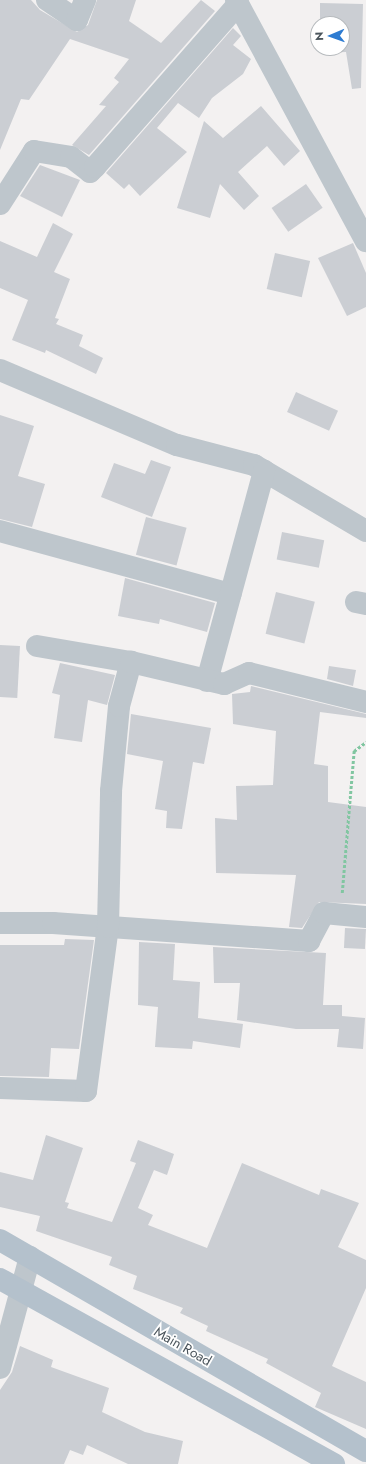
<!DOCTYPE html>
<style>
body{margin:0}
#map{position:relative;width:366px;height:1464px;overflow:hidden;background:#f3f1f1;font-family:Jost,sans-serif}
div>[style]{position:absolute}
.building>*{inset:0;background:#cbced3;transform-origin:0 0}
.path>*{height:2.5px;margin-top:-1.25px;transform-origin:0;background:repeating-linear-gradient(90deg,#81c6a1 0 3px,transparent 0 5px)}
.street>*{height:22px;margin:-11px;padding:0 11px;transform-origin:11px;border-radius:11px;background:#bec6cc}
.primary>*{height:22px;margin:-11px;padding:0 11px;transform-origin:11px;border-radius:11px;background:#b4c1cc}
span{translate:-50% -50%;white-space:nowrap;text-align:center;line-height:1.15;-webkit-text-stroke:3.5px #fff;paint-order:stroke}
.street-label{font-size:14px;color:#4b555c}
.north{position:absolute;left:310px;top:16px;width:40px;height:40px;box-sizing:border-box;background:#fff;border:1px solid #b7bbbe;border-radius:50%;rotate:268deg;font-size:11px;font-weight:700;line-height:16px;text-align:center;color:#4b555c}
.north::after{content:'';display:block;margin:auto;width:14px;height:18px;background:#2d7bd1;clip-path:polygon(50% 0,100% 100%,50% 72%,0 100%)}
</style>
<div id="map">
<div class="building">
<i style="clip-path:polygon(0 0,31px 0,40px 10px,77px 32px,88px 25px,97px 0,136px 0,129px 21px,161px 43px,201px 0,215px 11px,89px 155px,72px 145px,106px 106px,99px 105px,119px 82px,114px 78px,129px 59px,70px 39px,29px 100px,21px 99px,0 150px)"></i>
<i style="clip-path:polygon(320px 3px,363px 4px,361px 88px,352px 89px,346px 52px,321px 53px,321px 48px,342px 48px,342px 24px,320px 24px)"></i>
<i style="clip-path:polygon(233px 28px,241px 36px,233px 45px,251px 59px,243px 74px,212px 98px,199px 118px,178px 103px,157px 128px,187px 152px,140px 196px,129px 184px,124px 189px,106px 173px)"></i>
<i style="clip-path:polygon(261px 106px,300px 151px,284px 166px,267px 146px,238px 172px,259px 196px,244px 210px,220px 184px,210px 218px,177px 208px,204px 121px,223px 138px)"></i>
<i style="clip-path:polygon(40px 165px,80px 180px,62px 217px,20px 196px)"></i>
<i style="left:306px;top:184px;width:29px;height:42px;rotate:55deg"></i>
<i style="clip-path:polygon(53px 223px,73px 234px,54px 272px,70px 279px,55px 318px,59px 319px,56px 324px,83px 335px,79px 346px,103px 358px,96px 374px,46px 350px,45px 353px,12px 340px,28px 300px,0 288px,0 241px,37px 257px)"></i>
<i style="clip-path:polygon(353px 243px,366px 273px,366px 307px,347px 316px,318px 258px)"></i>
<i style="left:275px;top:253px;width:36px;height:37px;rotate:13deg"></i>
<i style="left:296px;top:392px;width:46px;height:22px;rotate:24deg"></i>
<i style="clip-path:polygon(0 415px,34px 426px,18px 476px,45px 484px,32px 527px,0 519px)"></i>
<i style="clip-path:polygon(151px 460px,171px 467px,152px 517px,101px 497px,114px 463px,145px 474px)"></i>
<i style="left:146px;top:517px;width:42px;height:39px;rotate:15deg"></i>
<i style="left:282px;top:532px;width:43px;height:28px;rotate:11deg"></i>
<i style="clip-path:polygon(125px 578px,215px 603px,207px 632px,160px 619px,159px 624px,118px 616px)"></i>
<i style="left:276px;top:592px;width:40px;height:43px;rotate:14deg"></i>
<i style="left:0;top:645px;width:20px;height:52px;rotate:3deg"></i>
<i style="clip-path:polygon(60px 663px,115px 675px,107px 705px,88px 700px,82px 742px,54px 738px,60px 695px,52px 693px)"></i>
<i style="clip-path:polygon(329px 666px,356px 670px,353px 686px,327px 679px)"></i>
<i style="clip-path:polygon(251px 686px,366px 714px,366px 718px,320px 712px,314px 764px,328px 766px,328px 802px,366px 807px,366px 904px,319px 902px,302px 928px,289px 927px,296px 875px,216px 873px,215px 818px,237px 820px,236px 786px,273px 785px,276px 731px,233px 724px,232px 694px,250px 692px)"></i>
<i style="clip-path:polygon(131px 714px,211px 728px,204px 764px,193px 762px,182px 829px,166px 828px,167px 811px,155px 809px,163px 761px,127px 754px)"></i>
<i style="left:345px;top:928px;width:21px;height:20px;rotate:3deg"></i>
<i style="clip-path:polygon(65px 939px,94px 940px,79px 1049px,51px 1048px,49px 1077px,0 1076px,0 945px,64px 945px)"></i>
<i style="clip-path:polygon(139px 942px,175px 944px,173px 980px,200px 982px,198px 1018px,243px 1024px,240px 1048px,193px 1041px,192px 1049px,155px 1047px,158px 1007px,138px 1005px)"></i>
<i style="clip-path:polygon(213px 947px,326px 953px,323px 1005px,342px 1005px,342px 1016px,365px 1018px,363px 1049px,337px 1047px,339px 1029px,296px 1029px,237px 1020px,240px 983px,214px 983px)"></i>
<i style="clip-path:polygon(46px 1135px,83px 1148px,65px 1202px,69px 1203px,67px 1208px,112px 1222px,136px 1163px,130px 1161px,138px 1140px,174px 1154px,167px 1175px,154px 1170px,138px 1208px,153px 1215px,148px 1225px,207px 1248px,242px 1163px,319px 1195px,321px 1189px,359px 1203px,338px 1247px,366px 1260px,366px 1288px,332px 1366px,366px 1382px,366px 1429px,315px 1407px,321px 1393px,266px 1363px,268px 1359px,206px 1331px,208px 1326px,180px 1313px,183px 1308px,133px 1289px,137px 1276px,109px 1265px,112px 1257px,36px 1231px,40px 1216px,0 1207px,0 1172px,33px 1180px)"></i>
<i style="clip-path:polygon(20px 1346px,53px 1360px,51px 1367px,109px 1388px,102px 1412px,145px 1432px,183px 1441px,178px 1464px,128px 1464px,87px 1445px,83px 1455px,70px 1450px,64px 1464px,0 1464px,0 1390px,12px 1372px)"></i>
</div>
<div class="path">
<i style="left:342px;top:893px;width:143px;rotate:-85.2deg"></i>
<i style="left:354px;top:751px;width:15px;rotate:-37deg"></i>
</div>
<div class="street">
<i style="left:47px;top:0;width:36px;rotate:34deg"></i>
<i style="left:77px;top:20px;width:22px;rotate:-68deg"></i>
<i style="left:236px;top:0;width:274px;rotate:61.7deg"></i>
<i style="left:0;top:204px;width:63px;rotate:-57.3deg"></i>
<i style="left:34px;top:151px;width:37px;rotate:9deg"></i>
<i style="left:71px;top:157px;width:24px;rotate:38deg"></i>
<i style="left:90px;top:172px;width:7px;rotate:-45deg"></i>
<i style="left:95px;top:167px;width:217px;rotate:-48.7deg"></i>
<i style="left:0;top:370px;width:192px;rotate:23deg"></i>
<i style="left:177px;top:445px;width:80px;rotate:14.6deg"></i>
<i style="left:254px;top:465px;width:130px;rotate:30.5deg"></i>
<i style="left:0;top:531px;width:239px;rotate:15.3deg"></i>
<i style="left:356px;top:602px;width:10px;rotate:11deg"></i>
<i style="left:37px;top:646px;width:95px;rotate:9.7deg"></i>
<i style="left:207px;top:681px;width:218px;rotate:-74.8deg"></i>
<i style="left:0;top:923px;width:53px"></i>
<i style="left:53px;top:923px;width:257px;rotate:4deg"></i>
<i style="left:309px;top:941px;width:32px;rotate:-62deg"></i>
<i style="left:324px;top:913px;width:42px;rotate:5.4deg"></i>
<i style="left:0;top:1088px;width:86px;rotate:2deg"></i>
<i style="left:86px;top:1091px;width:165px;rotate:-82.4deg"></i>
<i style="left:108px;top:927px;width:136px;rotate:-88.7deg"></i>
<i style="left:111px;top:791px;width:85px;rotate:-84.6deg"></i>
<i style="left:119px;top:706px;width:46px;rotate:-74.7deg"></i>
<i style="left:131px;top:662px;width:96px;rotate:13.3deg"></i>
<i style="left:224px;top:684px;width:27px;rotate:-24deg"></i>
<i style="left:249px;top:673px;width:121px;rotate:13.9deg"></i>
<i style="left:0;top:1368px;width:115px;rotate:-74.9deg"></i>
</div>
<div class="primary">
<i style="left:0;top:1240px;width:422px;rotate:30deg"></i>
<i style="left:0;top:1279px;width:382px;rotate:29deg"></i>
</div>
<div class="street-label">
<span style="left:183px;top:1346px;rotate:30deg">Main Road</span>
</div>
<div class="north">N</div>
</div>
